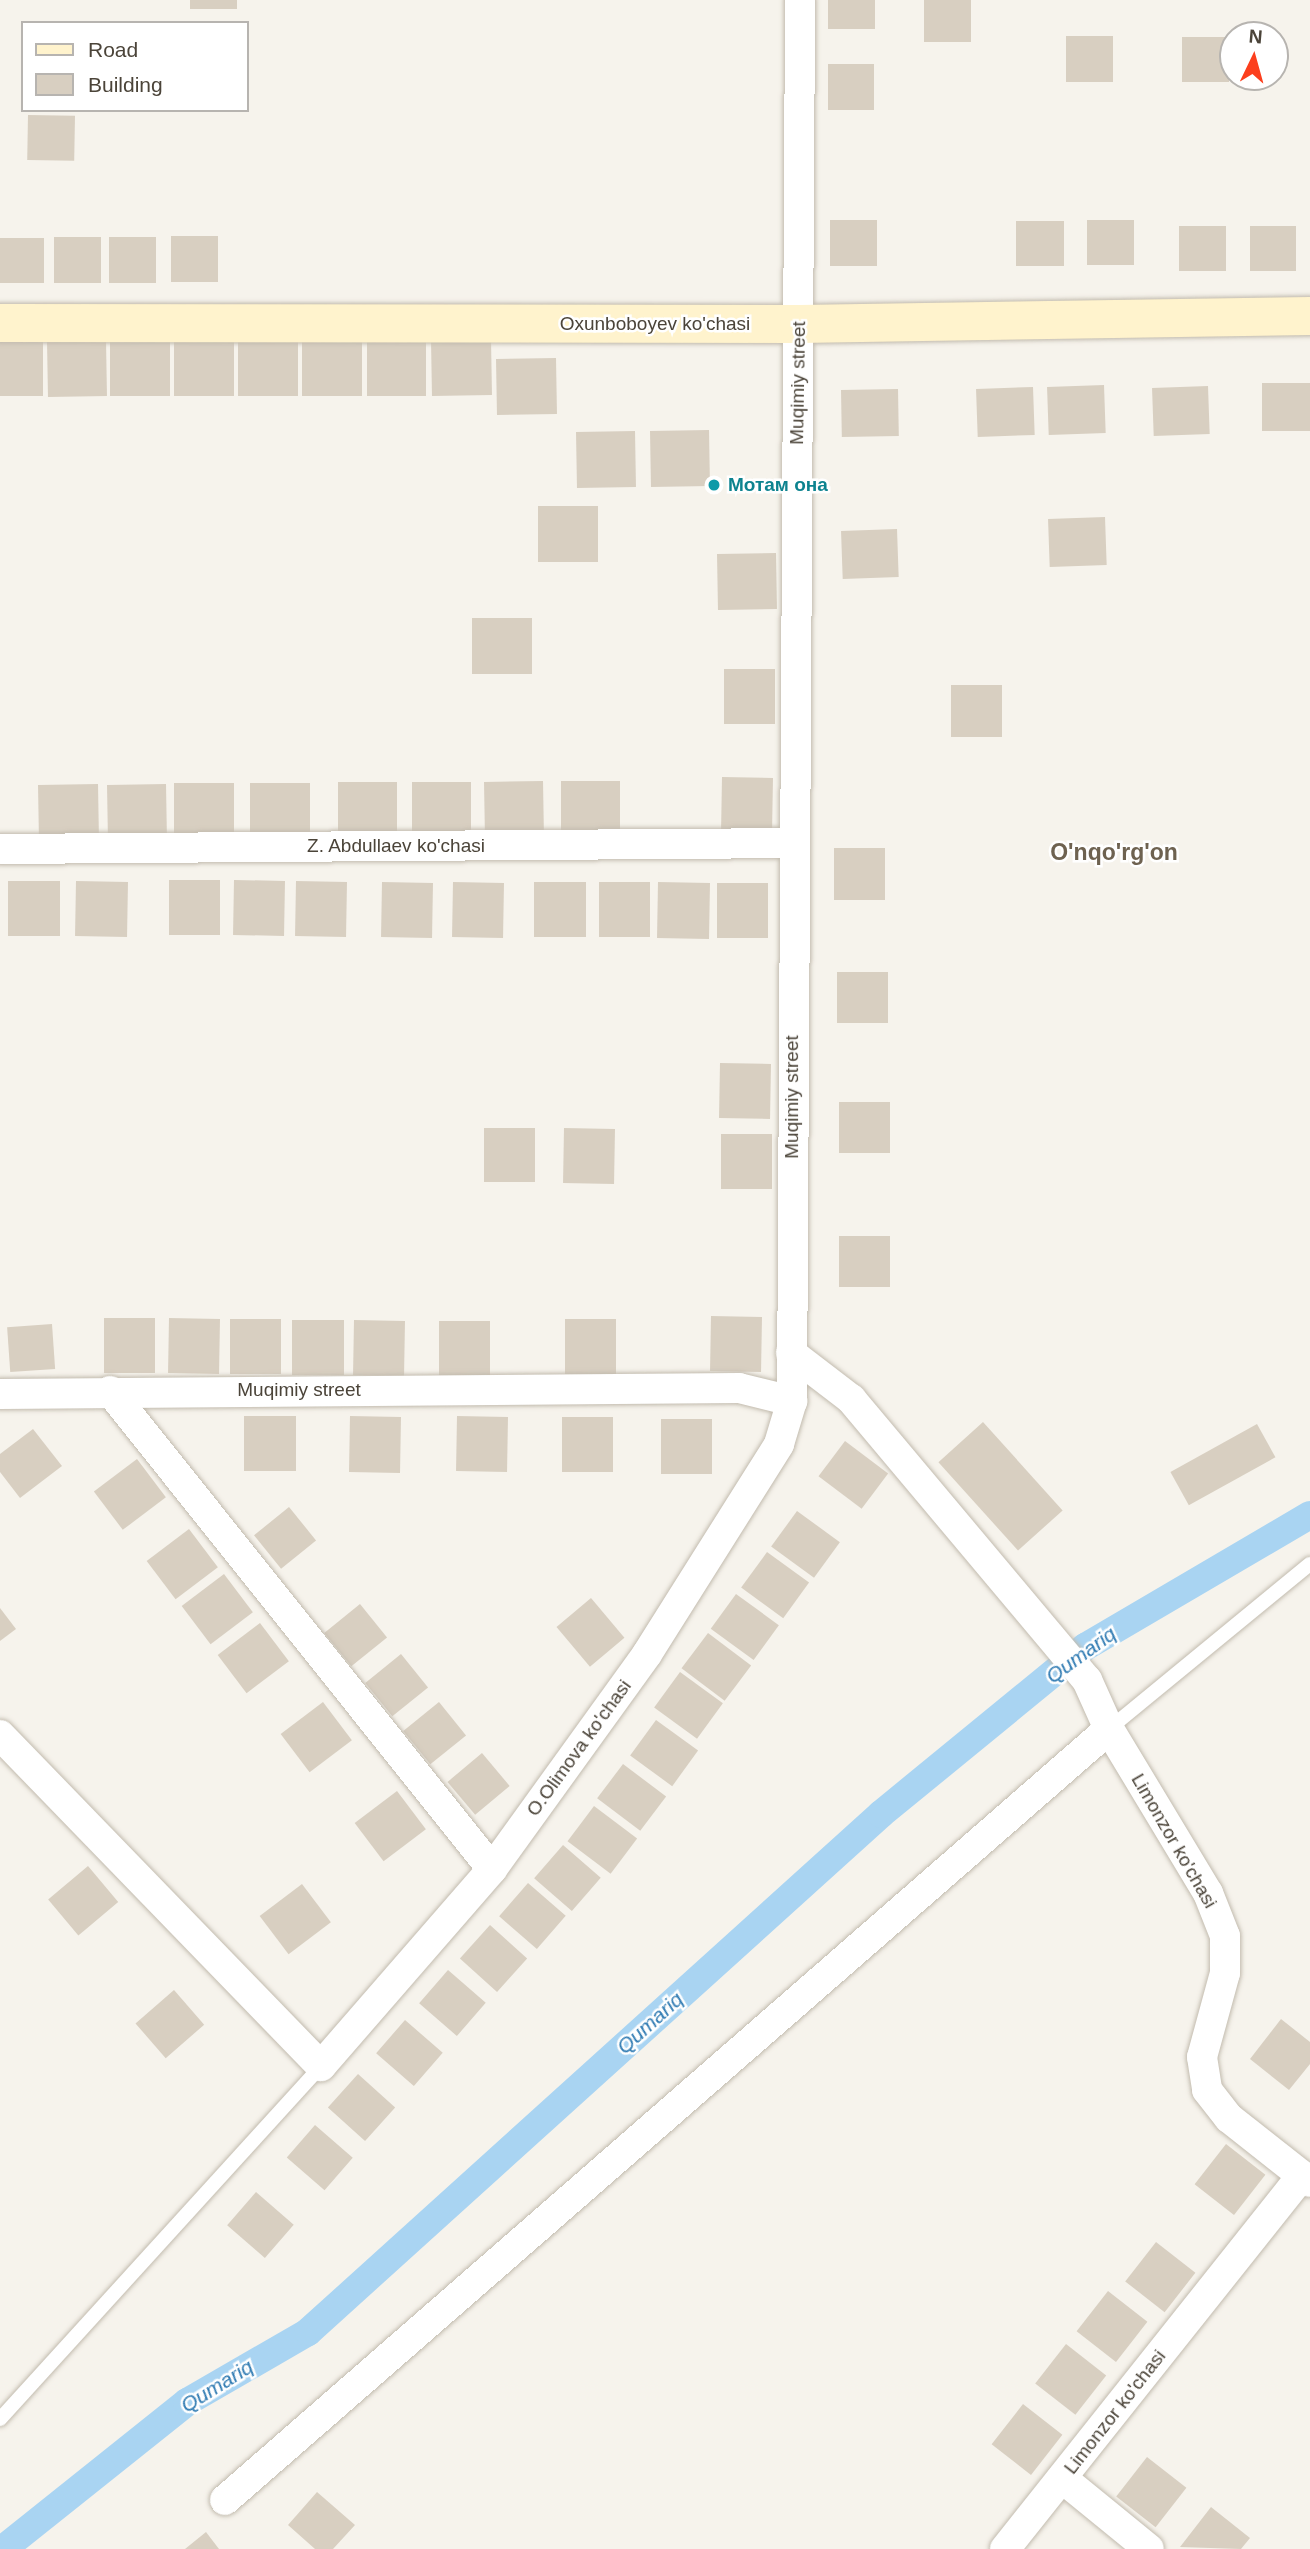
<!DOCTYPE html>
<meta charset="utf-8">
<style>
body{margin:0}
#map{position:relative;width:1310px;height:2549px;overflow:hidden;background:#f6f3ec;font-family:Helvetica,sans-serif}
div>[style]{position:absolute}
.canal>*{height:28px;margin:-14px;padding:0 14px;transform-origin:14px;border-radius:14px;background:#a9d4f2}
.building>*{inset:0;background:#d8cfc1;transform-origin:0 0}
.roads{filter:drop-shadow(0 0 2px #c2bbae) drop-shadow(0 0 2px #c2bbae)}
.lane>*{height:14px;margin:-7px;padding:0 7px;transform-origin:7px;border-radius:7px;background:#fff}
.street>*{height:30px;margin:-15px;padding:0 15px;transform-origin:15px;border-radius:15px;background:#fff}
.secondary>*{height:38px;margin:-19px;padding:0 19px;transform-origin:19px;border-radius:19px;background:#fff3cd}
.dots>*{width:19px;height:19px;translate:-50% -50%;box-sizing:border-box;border:4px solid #fff;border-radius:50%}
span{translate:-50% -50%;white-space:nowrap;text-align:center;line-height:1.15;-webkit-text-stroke:5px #fff;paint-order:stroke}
.street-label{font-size:19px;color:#4b4439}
.culture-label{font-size:19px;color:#0d838f;font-weight:700}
.left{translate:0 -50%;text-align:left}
.water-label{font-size:21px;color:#2e7ab2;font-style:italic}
.quarter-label{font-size:23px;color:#6e6250;font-weight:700}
.legend{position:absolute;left:21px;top:21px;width:228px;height:91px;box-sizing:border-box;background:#fff;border:2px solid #b7b4b0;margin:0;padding:9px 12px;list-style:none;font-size:21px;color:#4b4439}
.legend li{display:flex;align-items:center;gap:14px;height:35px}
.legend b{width:35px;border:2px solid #b7b4b0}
.north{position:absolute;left:1219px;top:21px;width:70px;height:70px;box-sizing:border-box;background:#fff;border:2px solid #b7b4b0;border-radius:50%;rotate:5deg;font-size:19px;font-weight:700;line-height:28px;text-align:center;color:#4b4439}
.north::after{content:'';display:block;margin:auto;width:24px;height:32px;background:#fc3f1d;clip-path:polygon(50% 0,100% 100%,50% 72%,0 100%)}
</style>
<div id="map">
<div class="canal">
<i style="left:3px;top:2549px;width:236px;rotate:-38.6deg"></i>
<i style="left:187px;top:2402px;width:140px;rotate:-30deg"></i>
<i style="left:308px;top:2332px;width:772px;rotate:-42.11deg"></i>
<i style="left:881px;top:1814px;width:264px;rotate:-39.3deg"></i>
<i style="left:1085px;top:1647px;width:261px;rotate:-30.4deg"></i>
</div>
<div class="building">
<i style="left:190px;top:0;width:47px;height:9px"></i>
<i style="left:828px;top:0;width:47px;height:29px"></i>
<i style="left:924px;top:0;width:47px;height:42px"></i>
<i style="left:1066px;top:36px;width:47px;height:46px"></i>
<i style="left:1182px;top:37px;width:47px;height:45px"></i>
<i style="left:828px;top:64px;width:46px;height:46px"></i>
<i style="left:28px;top:115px;width:47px;height:45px;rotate:1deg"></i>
<i style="left:830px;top:220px;width:47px;height:46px"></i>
<i style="left:1087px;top:220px;width:47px;height:45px"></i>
<i style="left:1016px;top:221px;width:48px;height:45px"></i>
<i style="left:1179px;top:226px;width:47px;height:45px"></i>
<i style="left:1250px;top:226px;width:46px;height:45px"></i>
<i style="left:171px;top:236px;width:47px;height:46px"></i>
<i style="left:54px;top:237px;width:47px;height:46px"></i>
<i style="left:109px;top:237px;width:47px;height:46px"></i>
<i style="left:0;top:238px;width:44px;height:45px"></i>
<i style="left:491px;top:339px;width:56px;height:60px;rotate:89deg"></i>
<i style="left:0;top:340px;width:43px;height:56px"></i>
<i style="left:106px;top:340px;width:56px;height:59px;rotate:89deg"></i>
<i style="left:170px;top:340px;width:56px;height:60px;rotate:90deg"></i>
<i style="left:234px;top:340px;width:56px;height:60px;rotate:90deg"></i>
<i style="left:298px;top:340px;width:56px;height:60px;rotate:90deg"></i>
<i style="left:302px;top:340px;width:60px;height:56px"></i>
<i style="left:367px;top:340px;width:59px;height:56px"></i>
<i style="left:556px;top:358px;width:56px;height:60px;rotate:89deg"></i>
<i style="left:1310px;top:383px;width:48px;height:48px;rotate:90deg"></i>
<i style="left:1104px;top:385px;width:48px;height:57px;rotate:88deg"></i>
<i style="left:1208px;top:386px;width:48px;height:56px;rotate:88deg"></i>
<i style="left:1033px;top:387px;width:48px;height:57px;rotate:88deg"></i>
<i style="left:898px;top:389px;width:47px;height:57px;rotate:89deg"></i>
<i style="left:709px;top:430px;width:56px;height:59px;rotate:89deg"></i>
<i style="left:635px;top:431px;width:56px;height:59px;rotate:89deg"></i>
<i style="left:598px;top:506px;width:56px;height:60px;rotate:90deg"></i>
<i style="left:1105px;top:517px;width:48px;height:57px;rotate:88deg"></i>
<i style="left:897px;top:529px;width:48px;height:56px;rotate:88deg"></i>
<i style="left:776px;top:553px;width:56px;height:59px;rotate:89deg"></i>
<i style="left:472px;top:618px;width:60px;height:56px"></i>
<i style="left:724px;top:669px;width:51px;height:55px"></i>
<i style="left:951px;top:685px;width:51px;height:52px"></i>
<i style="left:722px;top:777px;width:51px;height:55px;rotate:1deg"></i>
<i style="left:543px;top:781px;width:56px;height:59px;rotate:89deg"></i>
<i style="left:561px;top:781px;width:59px;height:56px"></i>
<i style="left:338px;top:782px;width:59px;height:56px"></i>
<i style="left:412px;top:782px;width:59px;height:56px"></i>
<i style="left:174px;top:783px;width:60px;height:56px"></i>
<i style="left:250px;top:783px;width:60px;height:56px"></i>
<i style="left:98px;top:784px;width:56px;height:60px;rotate:89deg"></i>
<i style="left:166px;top:784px;width:56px;height:59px;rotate:89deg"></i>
<i style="left:834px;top:848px;width:51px;height:52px"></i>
<i style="left:169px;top:880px;width:51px;height:55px"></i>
<i style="left:234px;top:880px;width:51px;height:55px;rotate:1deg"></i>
<i style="left:8px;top:881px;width:52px;height:55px"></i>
<i style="left:76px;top:881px;width:52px;height:55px;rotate:1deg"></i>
<i style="left:296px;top:881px;width:51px;height:55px;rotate:1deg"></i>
<i style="left:382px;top:882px;width:51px;height:55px;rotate:1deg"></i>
<i style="left:453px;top:882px;width:51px;height:55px;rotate:1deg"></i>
<i style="left:534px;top:882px;width:52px;height:55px"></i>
<i style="left:599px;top:882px;width:51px;height:55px"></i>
<i style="left:658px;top:882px;width:52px;height:56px;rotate:1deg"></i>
<i style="left:717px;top:883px;width:51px;height:55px"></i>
<i style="left:837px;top:972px;width:51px;height:51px"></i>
<i style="left:720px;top:1063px;width:51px;height:55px;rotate:1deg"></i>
<i style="left:839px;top:1102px;width:51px;height:51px"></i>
<i style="left:484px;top:1128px;width:51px;height:54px"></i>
<i style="left:564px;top:1128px;width:51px;height:55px;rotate:1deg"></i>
<i style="left:721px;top:1134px;width:51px;height:55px"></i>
<i style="left:839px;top:1236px;width:51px;height:51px"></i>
<i style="left:711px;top:1316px;width:51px;height:55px;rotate:1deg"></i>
<i style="left:104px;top:1318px;width:51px;height:55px"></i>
<i style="left:169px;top:1318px;width:51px;height:55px;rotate:1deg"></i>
<i style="left:230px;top:1319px;width:51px;height:55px"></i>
<i style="left:565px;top:1319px;width:51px;height:55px"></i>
<i style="left:292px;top:1320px;width:52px;height:55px"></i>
<i style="left:354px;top:1320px;width:51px;height:55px;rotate:1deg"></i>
<i style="left:439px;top:1321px;width:51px;height:54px"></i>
<i style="left:52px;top:1324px;width:45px;height:45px;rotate:86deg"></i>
<i style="left:244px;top:1416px;width:52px;height:55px"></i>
<i style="left:350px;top:1416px;width:51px;height:56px;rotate:1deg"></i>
<i style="left:457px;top:1416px;width:51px;height:55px;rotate:1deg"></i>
<i style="left:562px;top:1417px;width:51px;height:55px"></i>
<i style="left:661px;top:1419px;width:51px;height:55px"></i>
<i style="left:983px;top:1422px;width:119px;height:60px;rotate:48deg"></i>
<i style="left:1257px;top:1424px;width:38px;height:99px;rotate:61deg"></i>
<i style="clip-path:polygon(33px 1429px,62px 1466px,20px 1498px,0 1472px,0 1454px)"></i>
<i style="left:845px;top:1441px;width:54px;height:44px;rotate:37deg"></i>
<i style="left:137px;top:1459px;width:48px;height:54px;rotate:53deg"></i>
<i style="left:289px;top:1507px;width:43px;height:45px;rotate:51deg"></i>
<i style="left:797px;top:1511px;width:53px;height:44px;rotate:36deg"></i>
<i style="left:189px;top:1529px;width:48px;height:53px;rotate:53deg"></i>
<i style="left:767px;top:1552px;width:52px;height:44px;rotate:36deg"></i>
<i style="left:224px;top:1574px;width:48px;height:53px;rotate:53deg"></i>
<i style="left:736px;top:1594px;width:53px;height:43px;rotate:36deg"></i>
<i style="left:591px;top:1598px;width:52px;height:45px;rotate:50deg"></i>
<i style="left:360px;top:1604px;width:43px;height:46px;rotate:51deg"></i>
<i style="clip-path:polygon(0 1608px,16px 1629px,0 1641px)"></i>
<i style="left:260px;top:1623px;width:48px;height:53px;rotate:53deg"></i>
<i style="left:708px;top:1633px;width:54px;height:44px;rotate:37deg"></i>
<i style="left:401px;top:1654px;width:43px;height:46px;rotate:51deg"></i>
<i style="left:680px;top:1672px;width:53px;height:44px;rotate:36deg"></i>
<i style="left:323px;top:1702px;width:48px;height:53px;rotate:53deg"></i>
<i style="left:439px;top:1702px;width:43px;height:46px;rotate:51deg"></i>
<i style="left:656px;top:1720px;width:52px;height:44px;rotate:36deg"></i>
<i style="left:482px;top:1753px;width:43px;height:45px;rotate:50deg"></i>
<i style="left:623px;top:1764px;width:54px;height:43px;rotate:37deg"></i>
<i style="left:397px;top:1791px;width:48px;height:53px;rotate:53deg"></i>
<i style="left:594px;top:1806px;width:54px;height:44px;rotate:37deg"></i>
<i style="left:563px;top:1845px;width:50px;height:44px;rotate:41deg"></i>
<i style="left:88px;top:1866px;width:47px;height:52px;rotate:50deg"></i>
<i style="left:528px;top:1883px;width:50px;height:44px;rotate:41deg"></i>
<i style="left:302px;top:1884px;width:48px;height:53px;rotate:53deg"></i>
<i style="left:490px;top:1925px;width:50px;height:45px;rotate:42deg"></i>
<i style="left:448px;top:1970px;width:50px;height:44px;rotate:41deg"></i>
<i style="left:174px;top:1990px;width:46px;height:51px;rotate:49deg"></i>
<i style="clip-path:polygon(1281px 2019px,1310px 2042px,1310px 2064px,1289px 2090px,1250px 2059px)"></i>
<i style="left:405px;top:2020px;width:50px;height:44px;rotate:41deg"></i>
<i style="left:358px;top:2074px;width:50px;height:45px;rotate:42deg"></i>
<i style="left:315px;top:2125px;width:50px;height:43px;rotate:41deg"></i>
<i style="left:1226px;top:2144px;width:50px;height:51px;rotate:38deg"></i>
<i style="left:256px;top:2192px;width:50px;height:44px;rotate:41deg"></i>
<i style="left:1156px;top:2242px;width:50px;height:50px;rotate:38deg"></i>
<i style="left:1108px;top:2291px;width:50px;height:51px;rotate:38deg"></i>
<i style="left:1066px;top:2344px;width:51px;height:50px;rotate:38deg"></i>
<i style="left:1023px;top:2404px;width:50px;height:51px;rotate:38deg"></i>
<i style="left:1147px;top:2457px;width:50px;height:50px;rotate:38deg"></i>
<i style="clip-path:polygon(317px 2492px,355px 2525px,333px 2549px,315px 2549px,288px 2525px)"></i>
<i style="clip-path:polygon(1211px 2507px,1250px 2538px,1241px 2549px,1180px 2547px)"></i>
<i style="clip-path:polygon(206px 2532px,219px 2549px,185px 2549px)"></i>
</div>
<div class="roads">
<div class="lane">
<i style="left:1109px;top:1729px;width:260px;rotate:-39.4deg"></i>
<i style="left:0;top:2419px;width:477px;rotate:-47.7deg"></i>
</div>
<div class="street">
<i style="left:0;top:849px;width:793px;rotate:-0.43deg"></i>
<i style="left:791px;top:1353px;width:76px;rotate:37.5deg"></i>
<i style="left:851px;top:1399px;width:367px;rotate:50deg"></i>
<i style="left:1087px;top:1680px;width:54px;rotate:65.8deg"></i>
<i style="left:1109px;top:1729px;width:192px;rotate:58.9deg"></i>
<i style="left:1208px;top:1893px;width:46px;rotate:68.4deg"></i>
<i style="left:1225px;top:1936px;width:37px;rotate:90deg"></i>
<i style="left:1225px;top:1973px;width:87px;rotate:105.3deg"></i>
<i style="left:1202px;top:2057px;width:33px;rotate:81deg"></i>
<i style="left:1207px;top:2090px;width:36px;rotate:52deg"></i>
<i style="left:1229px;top:2118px;width:103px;rotate:38.3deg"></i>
<i style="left:110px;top:1391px;width:612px;rotate:51.37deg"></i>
<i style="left:0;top:1394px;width:739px;rotate:-0.47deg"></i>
<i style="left:739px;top:1388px;width:55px;rotate:13.8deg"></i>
<i style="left:0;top:1735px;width:461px;rotate:45.9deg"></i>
<i style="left:321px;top:2066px;width:261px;rotate:-49deg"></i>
<i style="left:492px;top:1869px;width:265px;rotate:-54.2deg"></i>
<i style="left:647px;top:1654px;width:248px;rotate:-57.8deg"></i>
<i style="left:779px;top:1444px;width:45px;rotate:-73.2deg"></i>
<i style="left:792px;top:1401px;width:1401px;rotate:-89.67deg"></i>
<i style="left:1062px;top:2478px;width:112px;rotate:39.2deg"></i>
<i style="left:225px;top:2500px;width:1173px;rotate:-41.09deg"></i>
<i style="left:1005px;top:2549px;width:477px;rotate:-51.5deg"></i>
</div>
<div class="secondary">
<i style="left:0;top:323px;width:799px;rotate:0.07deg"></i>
<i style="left:799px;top:324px;width:511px;rotate:-0.9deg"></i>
</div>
</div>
<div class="dots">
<i style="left:714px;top:485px;background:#0f9aa8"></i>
</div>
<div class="street-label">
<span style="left:655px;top:324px">Oxunboboyev ko'chasi</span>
<span style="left:798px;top:383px;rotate:-89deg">Muqimiy street</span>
<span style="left:396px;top:846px">Z. Abdullaev ko'chasi</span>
<span style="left:792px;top:1097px;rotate:-90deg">Muqimiy street</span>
<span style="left:299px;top:1390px">Muqimiy street</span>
<span style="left:579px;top:1748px;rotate:-54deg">O.Olimova ko'chasi</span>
<span style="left:1174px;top:1841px;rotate:60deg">Limonzor ko'chasi</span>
<span style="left:1115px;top:2412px;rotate:-52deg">Limonzor ko'chasi</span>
</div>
<div class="culture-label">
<span class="left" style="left:728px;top:485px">Мотам она</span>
</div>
<div class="water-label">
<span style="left:1081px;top:1655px;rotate:-36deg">Qumariq</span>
<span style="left:650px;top:2023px;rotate:-42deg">Qumariq</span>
<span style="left:217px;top:2386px;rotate:-32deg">Qumariq</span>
</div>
<div class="quarter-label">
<span style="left:1114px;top:852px">O'nqo'rg'on</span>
</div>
<ul class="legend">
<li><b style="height:9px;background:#fff3cd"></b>Road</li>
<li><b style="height:19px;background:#d8cfc1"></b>Building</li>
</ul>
<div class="north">N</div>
</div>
